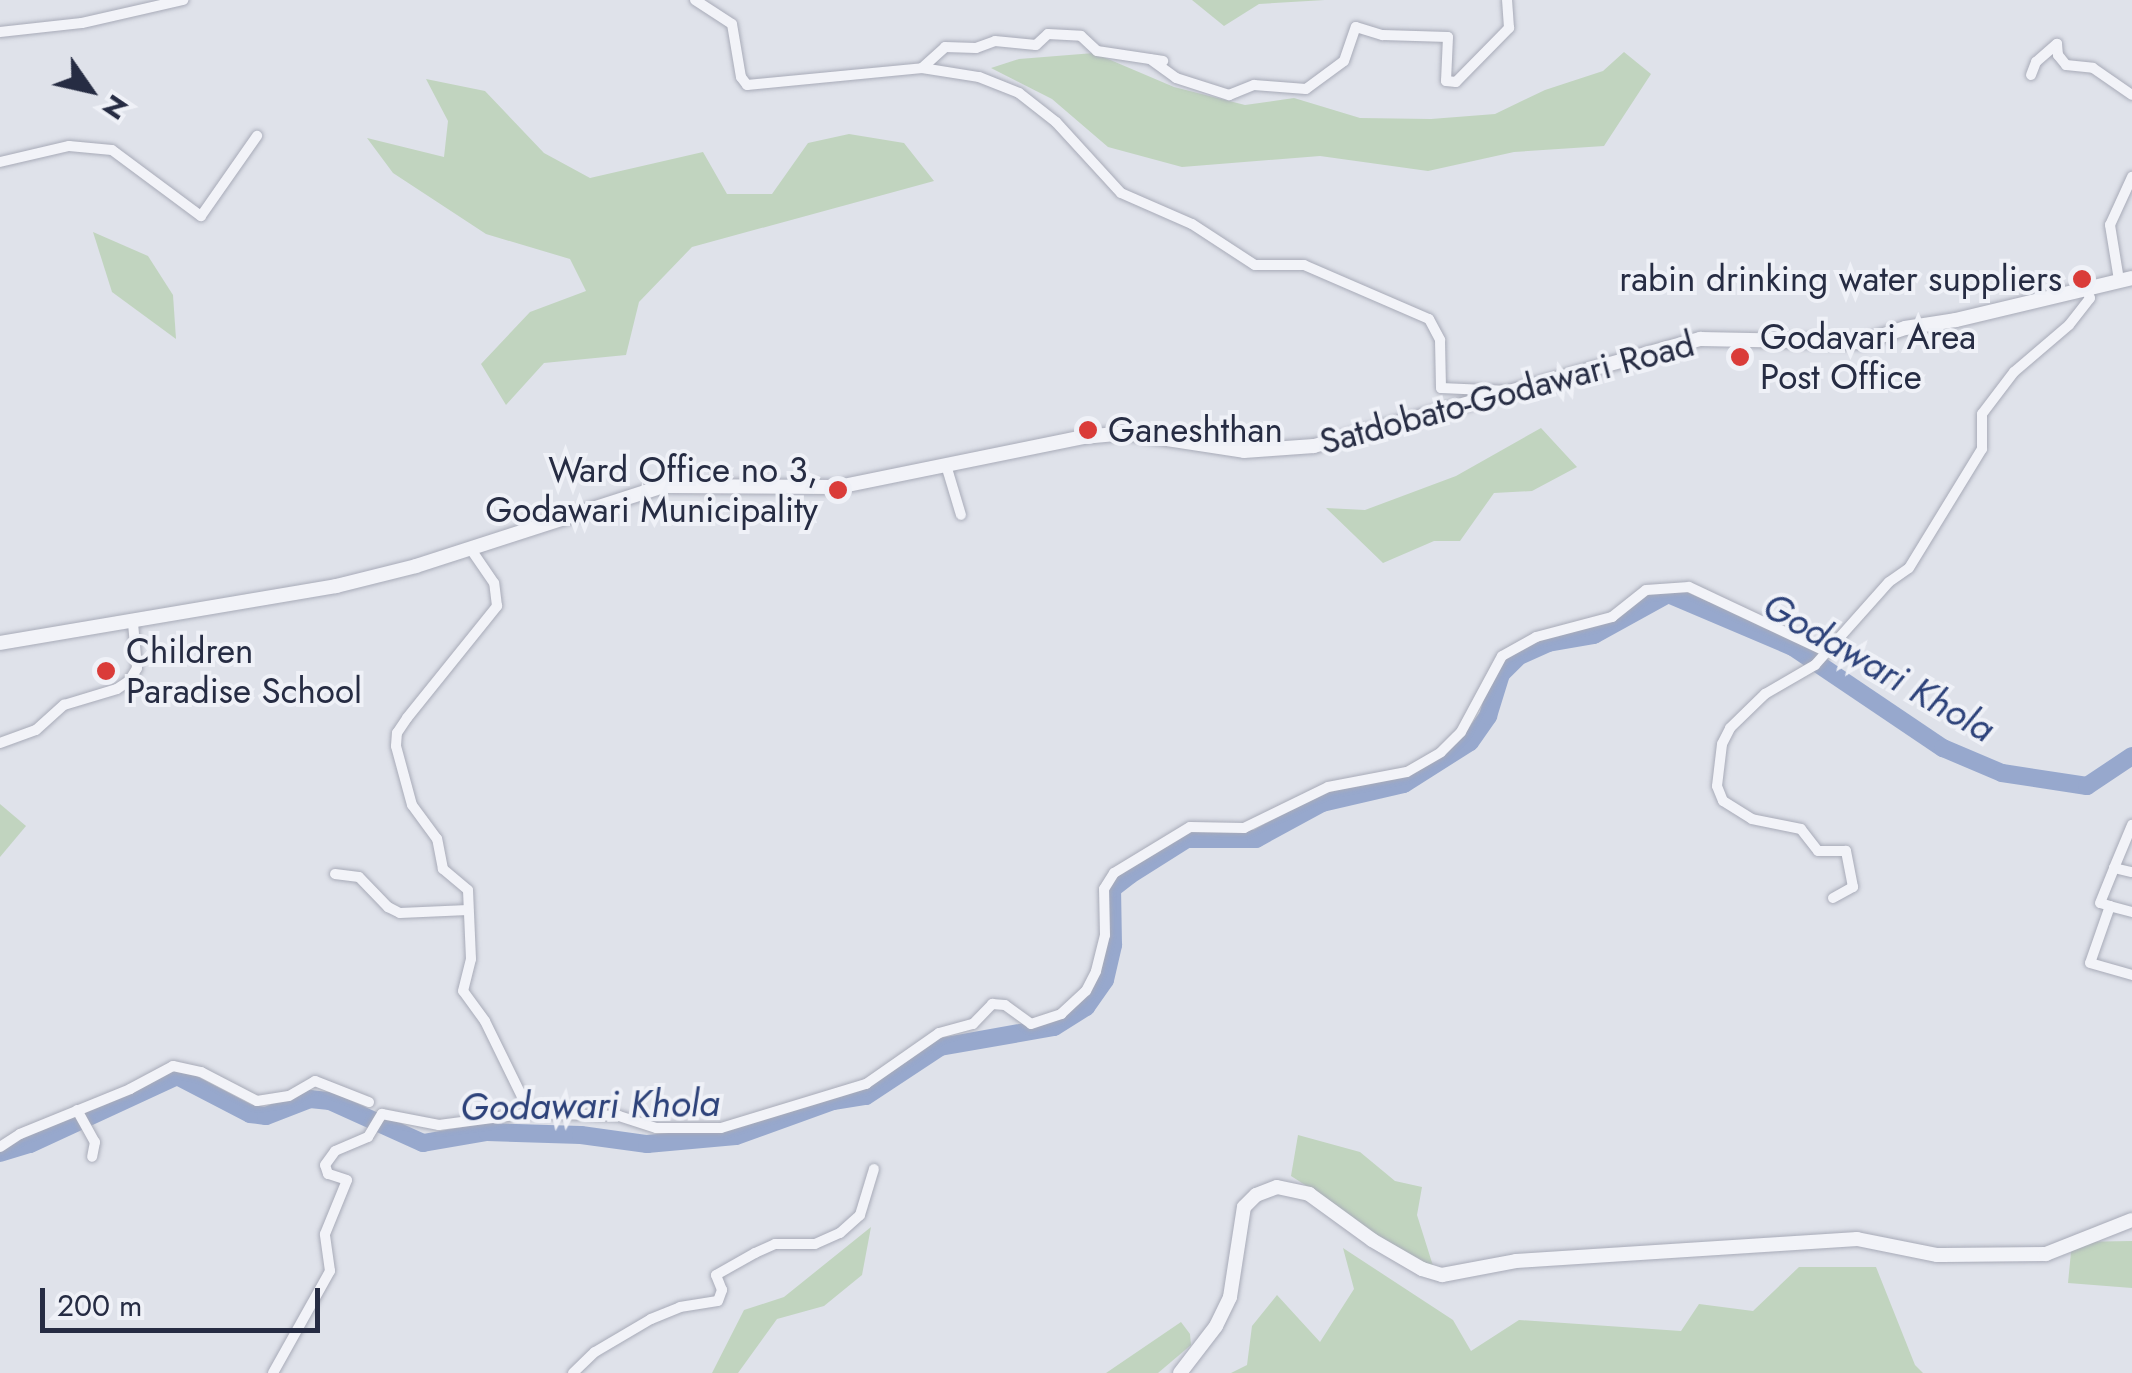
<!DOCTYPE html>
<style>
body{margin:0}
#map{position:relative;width:2132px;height:1373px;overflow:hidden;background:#dfe2ea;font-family:Jost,sans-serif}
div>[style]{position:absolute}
.green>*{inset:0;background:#c1d4bf}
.river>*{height:18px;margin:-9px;padding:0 9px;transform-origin:9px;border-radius:9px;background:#97a8cd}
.roads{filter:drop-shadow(0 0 2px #a8abb8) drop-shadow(0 0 2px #a8abb8)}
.minor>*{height:10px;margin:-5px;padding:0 5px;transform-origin:5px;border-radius:5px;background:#f2f3f8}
.tertiary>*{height:14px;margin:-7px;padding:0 7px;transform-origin:7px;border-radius:7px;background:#f2f3f8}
.dots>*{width:28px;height:28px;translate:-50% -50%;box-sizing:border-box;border:5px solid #eff1f7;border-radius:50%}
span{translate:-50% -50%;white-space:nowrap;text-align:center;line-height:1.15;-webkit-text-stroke:8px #eff1f7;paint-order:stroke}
.poi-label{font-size:35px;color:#262c43}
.right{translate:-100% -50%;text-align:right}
.left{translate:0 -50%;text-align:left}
.street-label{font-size:35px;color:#262c43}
.water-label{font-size:38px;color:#2d427a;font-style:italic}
.north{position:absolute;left:40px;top:40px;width:100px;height:100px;-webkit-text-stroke:8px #eff1f7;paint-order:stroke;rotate:124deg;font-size:28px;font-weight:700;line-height:40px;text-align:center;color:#262c43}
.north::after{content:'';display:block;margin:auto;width:35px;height:45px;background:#262c43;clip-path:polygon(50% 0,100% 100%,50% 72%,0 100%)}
.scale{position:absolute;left:40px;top:1288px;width:280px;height:45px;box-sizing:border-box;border:5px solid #262c43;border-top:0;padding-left:12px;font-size:30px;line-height:35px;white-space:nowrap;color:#262c43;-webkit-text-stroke:8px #eff1f7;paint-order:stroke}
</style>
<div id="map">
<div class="green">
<i style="clip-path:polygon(1192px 0,1325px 0,1259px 4px,1224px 26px)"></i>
<i style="clip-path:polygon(1624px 52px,1651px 74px,1604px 146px,1514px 152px,1428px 171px,1320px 156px,1182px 167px,1108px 147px,1052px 99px,991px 68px,1019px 59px,1094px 53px,1174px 87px,1245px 105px,1294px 98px,1360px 118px,1431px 119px,1495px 114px,1545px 90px,1603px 71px)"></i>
<i style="clip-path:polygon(426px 79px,485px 91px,544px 153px,590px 178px,703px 152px,727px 194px,772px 194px,808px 143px,849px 134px,904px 143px,934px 181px,692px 247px,639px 302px,626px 355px,544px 363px,506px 405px,481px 364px,530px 312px,586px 291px,570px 259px,486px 234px,393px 173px,367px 138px,444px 157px,448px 121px)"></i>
<i style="clip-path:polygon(93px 232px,148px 256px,173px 295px,176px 339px,112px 292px)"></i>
<i style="clip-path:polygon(1541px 428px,1577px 467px,1532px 491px,1494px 493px,1460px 541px,1434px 541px,1383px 563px,1326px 508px,1365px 510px,1456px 476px)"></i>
<i style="clip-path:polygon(0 804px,26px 826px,0 857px)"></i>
<i style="clip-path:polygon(1298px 1135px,1360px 1152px,1395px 1181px,1422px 1187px,1417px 1215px,1434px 1269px,1364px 1234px,1324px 1197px,1291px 1176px)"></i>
<i style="clip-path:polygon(871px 1227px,862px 1275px,824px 1306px,777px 1319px,738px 1373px,712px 1373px,744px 1310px,784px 1297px)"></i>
<i style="clip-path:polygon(2132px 1241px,2132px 1288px,2068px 1283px,2072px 1242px)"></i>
<i style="clip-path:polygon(1343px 1248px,1453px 1320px,1471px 1351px,1519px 1320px,1681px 1331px,1699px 1304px,1753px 1311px,1799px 1267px,1876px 1267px,1915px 1365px,1923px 1373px,1231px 1373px,1247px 1365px,1252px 1326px,1277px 1295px,1320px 1342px,1354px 1289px)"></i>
<i style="clip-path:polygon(1181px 1322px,1190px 1334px,1191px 1345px,1158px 1373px,1106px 1373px)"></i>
</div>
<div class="river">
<i style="left:0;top:1153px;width:31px;rotate:-17deg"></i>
<i style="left:30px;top:1144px;width:162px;rotate:-24.8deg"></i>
<i style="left:177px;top:1076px;width:82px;rotate:27.5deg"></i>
<i style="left:250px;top:1114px;width:16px;rotate:7deg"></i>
<i style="left:266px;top:1116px;width:47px;rotate:-21.1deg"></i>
<i style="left:310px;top:1099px;width:20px;rotate:6deg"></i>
<i style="left:330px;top:1101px;width:102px;rotate:24.3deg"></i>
<i style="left:423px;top:1143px;width:65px;rotate:-9.8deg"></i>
<i style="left:487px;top:1132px;width:94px;rotate:1.8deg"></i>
<i style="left:581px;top:1135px;width:67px;rotate:7.8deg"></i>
<i style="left:647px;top:1144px;width:89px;rotate:-5.1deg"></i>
<i style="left:736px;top:1136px;width:103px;rotate:-19.8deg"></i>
<i style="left:833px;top:1101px;width:33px;rotate:-9deg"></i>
<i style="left:866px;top:1096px;width:89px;rotate:-33.5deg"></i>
<i style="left:940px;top:1047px;width:116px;rotate:-10deg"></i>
<i style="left:1054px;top:1027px;width:38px;rotate:-32deg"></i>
<i style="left:1086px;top:1007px;width:33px;rotate:-55deg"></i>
<i style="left:1105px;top:980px;width:36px;rotate:-77deg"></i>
<i style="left:1113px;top:945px;width:56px;rotate:-91deg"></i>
<i style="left:1112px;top:889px;width:23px;rotate:-38deg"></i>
<i style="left:1130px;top:875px;width:67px;rotate:-32.3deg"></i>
<i style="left:1187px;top:839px;width:69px"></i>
<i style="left:1256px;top:839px;width:75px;rotate:-28.6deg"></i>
<i style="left:1322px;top:803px;width:84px;rotate:-13deg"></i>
<i style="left:1404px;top:784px;width:78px;rotate:-32.5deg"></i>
<i style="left:1470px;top:742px;width:32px;rotate:-55deg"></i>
<i style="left:1488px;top:716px;width:44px;rotate:-72.8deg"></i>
<i style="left:1501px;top:674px;width:25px;rotate:-45deg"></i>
<i style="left:1519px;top:656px;width:32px;rotate:-24deg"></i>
<i style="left:1548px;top:643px;width:47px;rotate:-9.9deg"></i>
<i style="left:1594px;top:635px;width:85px;rotate:-29deg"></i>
<i style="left:1668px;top:594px;width:136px;rotate:23deg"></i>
<i style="left:1793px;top:647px;width:181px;rotate:34deg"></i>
<i style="left:1943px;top:748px;width:64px;rotate:23deg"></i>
<i style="left:2002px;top:773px;width:86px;rotate:8.7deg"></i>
<i style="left:2087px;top:786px;width:54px;rotate:-33.7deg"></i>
</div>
<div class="roads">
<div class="minor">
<i style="left:695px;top:0;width:44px;rotate:33deg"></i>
<i style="left:732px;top:24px;width:54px;rotate:80.4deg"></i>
<i style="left:741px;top:77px;width:10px;rotate:53deg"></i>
<i style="left:747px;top:85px;width:176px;rotate:-5.5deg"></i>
<i style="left:922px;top:68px;width:58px;rotate:9deg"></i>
<i style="left:979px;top:77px;width:43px;rotate:21.8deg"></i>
<i style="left:1019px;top:93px;width:47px;rotate:38.1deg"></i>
<i style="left:1056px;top:122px;width:96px;rotate:47.5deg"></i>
<i style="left:1121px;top:193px;width:77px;rotate:23.6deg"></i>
<i style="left:1192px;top:224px;width:75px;rotate:33.1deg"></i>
<i style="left:1255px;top:265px;width:49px"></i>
<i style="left:1304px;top:265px;width:136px;rotate:23.4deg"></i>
<i style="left:1429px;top:319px;width:24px;rotate:62deg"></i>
<i style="left:1440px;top:340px;width:48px;rotate:88.8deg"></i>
<i style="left:1441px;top:388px;width:68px;rotate:2.5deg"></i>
<i style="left:0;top:32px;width:82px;rotate:-6.3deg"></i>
<i style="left:82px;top:23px;width:104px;rotate:-12.8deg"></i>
<i style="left:1150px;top:59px;width:32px;rotate:36deg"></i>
<i style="left:1176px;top:78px;width:56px;rotate:17.8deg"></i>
<i style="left:1229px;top:95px;width:27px;rotate:-22deg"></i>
<i style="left:1254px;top:85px;width:52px;rotate:4.4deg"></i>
<i style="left:1306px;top:89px;width:47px;rotate:-36.4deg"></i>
<i style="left:1344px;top:61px;width:36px;rotate:-71deg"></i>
<i style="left:1356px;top:27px;width:28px;rotate:17deg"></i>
<i style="left:1383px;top:35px;width:65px;rotate:1.8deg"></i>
<i style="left:1448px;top:37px;width:44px;rotate:92.6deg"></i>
<i style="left:1446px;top:81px;width:10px;rotate:6deg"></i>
<i style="left:1456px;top:82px;width:76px;rotate:-45.5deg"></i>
<i style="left:1509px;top:28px;width:28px;rotate:-94deg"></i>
<i style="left:922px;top:68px;width:31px;rotate:-42deg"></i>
<i style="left:945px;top:47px;width:31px;rotate:2deg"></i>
<i style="left:976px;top:48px;width:20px;rotate:-20deg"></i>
<i style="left:995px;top:41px;width:41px;rotate:5.6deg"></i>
<i style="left:1036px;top:45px;width:16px;rotate:-43deg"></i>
<i style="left:1048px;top:34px;width:33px;rotate:3deg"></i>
<i style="left:1081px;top:36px;width:22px;rotate:43deg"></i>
<i style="left:1097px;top:51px;width:67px;rotate:8.6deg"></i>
<i style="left:2031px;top:75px;width:14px;rotate:-69deg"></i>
<i style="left:2036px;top:62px;width:28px;rotate:-41deg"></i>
<i style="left:2057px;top:44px;width:11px;rotate:85deg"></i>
<i style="left:2058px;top:55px;width:13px;rotate:51deg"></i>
<i style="left:2066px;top:65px;width:27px;rotate:6deg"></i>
<i style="left:2093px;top:68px;width:47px;rotate:34.7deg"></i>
<i style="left:0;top:162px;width:71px;rotate:-13.1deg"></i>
<i style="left:69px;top:146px;width:43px;rotate:5.3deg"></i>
<i style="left:112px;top:150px;width:111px;rotate:36.6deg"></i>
<i style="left:201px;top:216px;width:98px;rotate:-55deg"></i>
<i style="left:2119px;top:280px;width:56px;rotate:-99.3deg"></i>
<i style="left:2110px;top:225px;width:53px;rotate:-65.4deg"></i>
<i style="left:946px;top:465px;width:52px;rotate:73.3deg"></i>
<i style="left:0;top:743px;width:38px;rotate:-20deg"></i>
<i style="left:36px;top:730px;width:38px;rotate:-42deg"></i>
<i style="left:64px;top:705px;width:55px;rotate:-16.8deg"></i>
<i style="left:117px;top:689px;width:14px;rotate:-34deg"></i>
<i style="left:129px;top:681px;width:15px;rotate:-58deg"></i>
<i style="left:137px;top:668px;width:45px;rotate:-95.1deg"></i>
<i style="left:2114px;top:868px;width:47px;rotate:-67.3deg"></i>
<i style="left:335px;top:874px;width:24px;rotate:7deg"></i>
<i style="left:359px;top:877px;width:42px;rotate:46deg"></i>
<i style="left:388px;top:907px;width:13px;rotate:27deg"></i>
<i style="left:400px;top:913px;width:68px;rotate:-2.5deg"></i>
<i style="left:1833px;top:898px;width:23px;rotate:-29deg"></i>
<i style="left:1853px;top:887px;width:37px;rotate:-101deg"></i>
<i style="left:1846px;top:851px;width:28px;rotate:180deg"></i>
<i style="left:1818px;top:851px;width:28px;rotate:-128deg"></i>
<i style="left:1801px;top:829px;width:50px;rotate:-168.5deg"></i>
<i style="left:1752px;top:819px;width:34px;rotate:-148deg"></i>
<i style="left:1723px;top:801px;width:16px;rotate:-112deg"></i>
<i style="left:1717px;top:786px;width:42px;rotate:-83.2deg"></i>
<i style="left:1722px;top:744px;width:18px;rotate:-63deg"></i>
<i style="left:1730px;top:728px;width:49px;rotate:-44.2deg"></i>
<i style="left:1765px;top:694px;width:58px;rotate:-30.1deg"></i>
<i style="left:1815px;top:665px;width:111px;rotate:-48.3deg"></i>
<i style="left:1889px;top:582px;width:24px;rotate:-35deg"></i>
<i style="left:1909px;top:568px;width:140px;rotate:-58.5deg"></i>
<i style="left:1982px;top:449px;width:35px;rotate:-90deg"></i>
<i style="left:1982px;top:414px;width:53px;rotate:-52.7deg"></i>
<i style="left:2014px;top:372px;width:72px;rotate:-40.5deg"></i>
<i style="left:2069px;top:325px;width:34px;rotate:-52deg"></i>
<i style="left:2090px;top:298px;width:11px;rotate:-112deg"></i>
<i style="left:2110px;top:906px;width:10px;rotate:-163deg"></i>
<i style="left:2100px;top:903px;width:38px;rotate:-68deg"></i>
<i style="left:2114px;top:868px;width:18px;rotate:13deg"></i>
<i style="left:2132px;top:912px;width:23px;rotate:-165deg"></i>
<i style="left:2110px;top:906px;width:60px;rotate:109.3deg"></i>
<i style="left:2090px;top:963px;width:44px;rotate:15.9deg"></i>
<i style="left:77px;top:1110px;width:37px;rotate:61deg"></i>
<i style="left:95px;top:1142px;width:15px;rotate:101deg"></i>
<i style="left:530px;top:1113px;width:89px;rotate:1.9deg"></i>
<i style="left:619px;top:1116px;width:39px;rotate:18deg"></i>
<i style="left:656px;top:1128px;width:65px"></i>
<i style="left:721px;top:1128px;width:152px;rotate:-16.9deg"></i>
<i style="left:866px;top:1084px;width:89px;rotate:-34.9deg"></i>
<i style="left:939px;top:1033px;width:35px;rotate:-15deg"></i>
<i style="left:973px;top:1024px;width:28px;rotate:-46deg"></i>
<i style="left:992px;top:1004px;width:13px;rotate:4deg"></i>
<i style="left:1005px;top:1005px;width:32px;rotate:36deg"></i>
<i style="left:1031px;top:1024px;width:32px;rotate:-18deg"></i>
<i style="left:1061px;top:1014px;width:34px;rotate:-43deg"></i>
<i style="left:1086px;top:991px;width:22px;rotate:-63deg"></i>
<i style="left:1096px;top:971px;width:37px;rotate:-76deg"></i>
<i style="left:1105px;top:935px;width:46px;rotate:-91.2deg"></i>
<i style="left:1104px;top:889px;width:19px;rotate:-58deg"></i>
<i style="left:1114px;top:873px;width:89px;rotate:-31.2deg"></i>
<i style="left:1190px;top:827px;width:54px;rotate:1.1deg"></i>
<i style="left:1244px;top:828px;width:93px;rotate:-26deg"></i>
<i style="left:1328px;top:787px;width:80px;rotate:-10.8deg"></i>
<i style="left:1407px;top:772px;width:39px;rotate:-30deg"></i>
<i style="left:1441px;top:752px;width:28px;rotate:-45deg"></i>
<i style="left:1461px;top:732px;width:86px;rotate:-61.7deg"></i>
<i style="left:1502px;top:656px;width:39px;rotate:-29deg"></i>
<i style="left:1536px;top:637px;width:79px;rotate:-14.7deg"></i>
<i style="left:1612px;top:617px;width:43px;rotate:-38.5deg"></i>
<i style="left:1646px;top:590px;width:43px;rotate:-4deg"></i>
<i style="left:1689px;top:587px;width:153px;rotate:25.2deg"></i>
<i style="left:0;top:1147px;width:24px;rotate:-33deg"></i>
<i style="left:20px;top:1134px;width:119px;rotate:-22.2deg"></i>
<i style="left:130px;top:1089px;width:49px;rotate:-28.1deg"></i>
<i style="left:173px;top:1066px;width:29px;rotate:12deg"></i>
<i style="left:201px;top:1072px;width:63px;rotate:27.4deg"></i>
<i style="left:257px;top:1101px;width:32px;rotate:-9deg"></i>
<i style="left:289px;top:1096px;width:30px;rotate:-30deg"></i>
<i style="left:315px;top:1081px;width:58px;rotate:21.3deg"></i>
<i style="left:273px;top:1373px;width:117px;rotate:-60.8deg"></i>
<i style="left:330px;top:1271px;width:37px;rotate:-98deg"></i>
<i style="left:325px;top:1234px;width:58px;rotate:-67.8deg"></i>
<i style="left:347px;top:1180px;width:20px;rotate:-162deg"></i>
<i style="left:328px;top:1174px;width:9px;rotate:-108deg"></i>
<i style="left:325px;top:1165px;width:17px;rotate:-54deg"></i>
<i style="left:335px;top:1151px;width:36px;rotate:-23deg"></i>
<i style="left:368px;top:1137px;width:27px;rotate:-59deg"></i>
<i style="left:382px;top:1114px;width:58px;rotate:10.9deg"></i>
<i style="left:439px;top:1125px;width:92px;rotate:-7.5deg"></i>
<i style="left:530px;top:1113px;width:102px;rotate:-116.1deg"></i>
<i style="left:485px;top:1021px;width:37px;rotate:-126deg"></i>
<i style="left:463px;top:991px;width:33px;rotate:-76deg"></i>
<i style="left:471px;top:959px;width:69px;rotate:-92.5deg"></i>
<i style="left:468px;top:890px;width:33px;rotate:-140deg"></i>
<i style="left:443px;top:869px;width:31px;rotate:-101deg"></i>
<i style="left:437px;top:839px;width:42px;rotate:-126.3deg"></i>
<i style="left:412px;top:805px;width:61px;rotate:-105.2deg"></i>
<i style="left:396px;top:746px;width:13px;rotate:-86deg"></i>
<i style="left:397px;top:733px;width:18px;rotate:-56deg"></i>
<i style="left:407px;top:718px;width:144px;rotate:-51.2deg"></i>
<i style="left:497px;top:606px;width:23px;rotate:-97deg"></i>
<i style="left:494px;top:583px;width:42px;rotate:-124.4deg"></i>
<i style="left:573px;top:1373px;width:30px;rotate:-44deg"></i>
<i style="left:595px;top:1352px;width:65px;rotate:-30.5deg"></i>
<i style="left:651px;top:1319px;width:31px;rotate:-22deg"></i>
<i style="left:680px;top:1307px;width:38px;rotate:-9deg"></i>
<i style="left:718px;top:1301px;width:12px;rotate:-70deg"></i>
<i style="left:722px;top:1290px;width:16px;rotate:-112deg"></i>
<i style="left:716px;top:1275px;width:45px;rotate:-29.4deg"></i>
<i style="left:755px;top:1253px;width:22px;rotate:-24deg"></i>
<i style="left:775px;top:1244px;width:40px"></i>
<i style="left:815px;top:1244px;width:27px;rotate:-24deg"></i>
<i style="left:840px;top:1233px;width:27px;rotate:-42deg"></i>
<i style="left:860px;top:1215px;width:48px;rotate:-73.1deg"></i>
</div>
<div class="tertiary">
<i style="left:0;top:643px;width:341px;rotate:-9.6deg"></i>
<i style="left:336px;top:586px;width:82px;rotate:-14deg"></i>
<i style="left:416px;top:566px;width:261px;rotate:-17.9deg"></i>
<i style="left:664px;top:486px;width:174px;rotate:0.3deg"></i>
<i style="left:838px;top:487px;width:250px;rotate:-11.5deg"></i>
<i style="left:1083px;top:437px;width:44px;rotate:-5.2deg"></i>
<i style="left:1127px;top:433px;width:118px;rotate:8.7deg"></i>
<i style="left:1244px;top:451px;width:70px;rotate:-4.1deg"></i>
<i style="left:1314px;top:446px;width:401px;rotate:-15.5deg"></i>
<i style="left:1700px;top:339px;width:163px;rotate:1.1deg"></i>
<i style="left:1863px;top:342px;width:44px;rotate:-18.4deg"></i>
<i style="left:1905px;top:328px;width:52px;rotate:-8.9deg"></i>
<i style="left:1956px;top:320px;width:181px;rotate:-13.4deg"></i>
<i style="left:1180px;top:1373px;width:59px;rotate:-52.5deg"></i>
<i style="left:1216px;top:1326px;width:32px;rotate:-64deg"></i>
<i style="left:1230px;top:1297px;width:91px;rotate:-81.2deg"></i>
<i style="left:1244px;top:1207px;width:17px;rotate:-45deg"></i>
<i style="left:1256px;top:1195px;width:22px;rotate:-21deg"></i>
<i style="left:1277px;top:1187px;width:33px;rotate:12deg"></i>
<i style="left:1309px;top:1194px;width:78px;rotate:36.1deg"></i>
<i style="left:1372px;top:1240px;width:58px;rotate:30.1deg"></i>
<i style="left:1422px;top:1269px;width:21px;rotate:17deg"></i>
<i style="left:1442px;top:1275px;width:75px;rotate:-10.7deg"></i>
<i style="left:1516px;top:1261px;width:342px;rotate:-3.7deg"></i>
<i style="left:1857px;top:1239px;width:82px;rotate:11.3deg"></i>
<i style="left:1937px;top:1255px;width:109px;rotate:-0.5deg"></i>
<i style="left:2046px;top:1254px;width:92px;rotate:-21.6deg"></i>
</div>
</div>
<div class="dots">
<i style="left:2082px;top:279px;background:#da3c39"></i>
<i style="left:1740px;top:357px;background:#da3c39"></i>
<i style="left:1088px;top:430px;background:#da3c39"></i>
<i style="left:838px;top:490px;background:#da3c39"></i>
<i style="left:106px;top:671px;background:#da3c39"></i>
</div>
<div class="poi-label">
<span class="right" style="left:2062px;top:279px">rabin drinking water suppliers</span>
<span class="left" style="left:1760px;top:357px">Godavari Area<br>Post Office</span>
<span class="left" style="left:1108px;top:430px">Ganeshthan</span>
<span class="right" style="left:818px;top:490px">Ward Office no 3,<br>Godawari Municipality</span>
<span class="left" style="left:126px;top:671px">Children<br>Paradise School</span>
</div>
<div class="street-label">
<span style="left:1507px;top:393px;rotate:-15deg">Satdobato-Godawari Road</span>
</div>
<div class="water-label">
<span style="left:1879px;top:667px;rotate:30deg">Godawari Khola</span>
<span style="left:590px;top:1105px;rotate:-1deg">Godawari Khola</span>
</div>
<div class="north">N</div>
<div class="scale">200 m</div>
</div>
